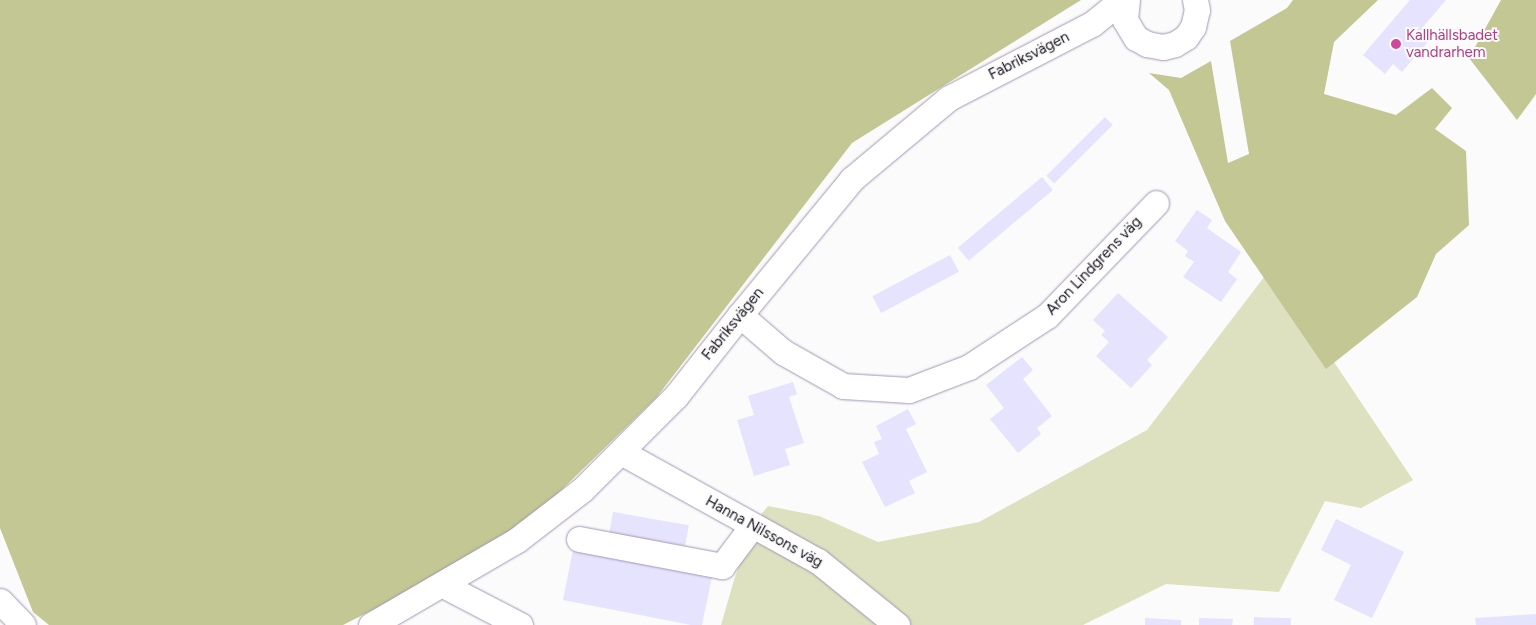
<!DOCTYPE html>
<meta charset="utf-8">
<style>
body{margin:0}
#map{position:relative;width:1536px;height:625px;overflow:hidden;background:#fbfbfb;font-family:Figtree,sans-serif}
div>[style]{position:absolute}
.green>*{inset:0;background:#dde1bf}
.forest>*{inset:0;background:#c2c793}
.building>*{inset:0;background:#e5e3fd;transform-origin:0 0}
.roads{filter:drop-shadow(0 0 1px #a296b3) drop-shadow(0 0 1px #a296b3)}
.minor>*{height:25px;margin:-12.5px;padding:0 12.5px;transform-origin:12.5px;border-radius:12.5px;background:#fff}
.dots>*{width:14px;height:14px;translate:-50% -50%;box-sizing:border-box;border:2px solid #fbfbfb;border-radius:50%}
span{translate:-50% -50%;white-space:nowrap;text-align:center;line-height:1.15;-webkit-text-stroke:4px #fbfbfb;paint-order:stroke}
.hotel-label{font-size:15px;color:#b23c85}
.left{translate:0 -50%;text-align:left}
.street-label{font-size:15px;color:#18131e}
</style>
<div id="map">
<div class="green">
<i style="clip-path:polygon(1271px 268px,1413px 480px,1361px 508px,1325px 501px,1279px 592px,1166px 584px,1083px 625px,721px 625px,734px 580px,753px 525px,768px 506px,819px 516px,878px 542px,979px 522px,1147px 430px)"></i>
</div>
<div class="forest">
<i style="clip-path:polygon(0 0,1081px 0,852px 143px,656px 398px,511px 539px,343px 625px,49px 625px,33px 612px,0 528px)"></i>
<i style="clip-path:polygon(1293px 0,1378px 0,1334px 42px,1324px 94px,1396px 115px,1432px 88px,1452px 108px,1435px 129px,1466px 151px,1469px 225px,1436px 254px,1417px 297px,1326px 369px,1225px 221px,1169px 90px,1149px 73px,1181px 78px,1211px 61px,1228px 163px,1249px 154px,1230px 41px,1287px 8px)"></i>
<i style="clip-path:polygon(1501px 0,1536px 0,1536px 94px,1517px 120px,1469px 58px)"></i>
</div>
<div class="building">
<i style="clip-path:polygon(1410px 0,1446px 0,1422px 28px,1432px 37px,1402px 72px,1393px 64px,1385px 74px,1363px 55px)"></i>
<i style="left:1105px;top:117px;width:11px;height:83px;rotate:45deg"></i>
<i style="left:1042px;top:177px;width:17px;height:110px;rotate:50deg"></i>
<i style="clip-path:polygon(1197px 210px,1212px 220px,1207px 228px,1241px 252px,1228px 272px,1237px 279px,1221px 302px,1183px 277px,1194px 262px,1185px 256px,1188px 251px,1175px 241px)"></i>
<i style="left:950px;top:255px;width:19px;height:88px;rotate:62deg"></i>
<i style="clip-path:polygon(1118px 293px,1168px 337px,1147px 360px,1152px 365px,1131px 388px,1096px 356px,1109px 342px,1101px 335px,1105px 331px,1093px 320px)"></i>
<i style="clip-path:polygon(1022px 357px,1033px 370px,1023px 379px,1052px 416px,1037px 428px,1041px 434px,1018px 453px,990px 419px,1004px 408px,986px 385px)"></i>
<i style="clip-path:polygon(793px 382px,797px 394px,789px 397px,804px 443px,785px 449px,790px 465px,754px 476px,737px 420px,754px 415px,748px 396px)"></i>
<i style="clip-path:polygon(908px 409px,916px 424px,906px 429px,927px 472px,909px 481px,915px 493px,885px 507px,862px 462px,879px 454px,874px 442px,882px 439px,876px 426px)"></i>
<i style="left:613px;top:512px;width:77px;height:21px;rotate:10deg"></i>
<i style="clip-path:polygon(1336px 519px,1404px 552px,1372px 618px,1334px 600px,1351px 565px,1321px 550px)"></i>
<i style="clip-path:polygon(573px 550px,712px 577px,702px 625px,691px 625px,563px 600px)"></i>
<i style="clip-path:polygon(1536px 614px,1536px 625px,1476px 625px,1475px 618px)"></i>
<i style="left:1254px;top:617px;width:37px;height:8px;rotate:2deg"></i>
<i style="clip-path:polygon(1145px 618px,1181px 620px,1181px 625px,1145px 625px)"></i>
<i style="clip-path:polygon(1199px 618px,1233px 619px,1232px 625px,1199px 625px)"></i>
</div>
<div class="roads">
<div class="minor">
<i style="left:1127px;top:0;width:20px;rotate:96deg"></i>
<i style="left:1125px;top:20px;width:21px;rotate:59deg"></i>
<i style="left:1136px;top:38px;width:13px;rotate:29deg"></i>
<i style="left:1147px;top:44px;width:16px;rotate:11deg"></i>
<i style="left:1163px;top:47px;width:12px;rotate:-14deg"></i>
<i style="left:1175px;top:44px;width:13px;rotate:-32deg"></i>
<i style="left:1186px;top:37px;width:12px;rotate:-55deg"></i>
<i style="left:1193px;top:27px;width:17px;rotate:-77deg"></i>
<i style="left:1197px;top:10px;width:10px;rotate:-101deg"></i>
<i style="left:740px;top:315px;width:57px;rotate:40.7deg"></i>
<i style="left:783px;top:352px;width:69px;rotate:29.5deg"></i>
<i style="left:843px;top:386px;width:66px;rotate:3.5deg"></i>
<i style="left:909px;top:390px;width:64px;rotate:-21deg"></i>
<i style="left:969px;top:367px;width:93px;rotate:-33.2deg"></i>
<i style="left:1047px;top:316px;width:157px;rotate:-46deg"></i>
<i style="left:621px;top:452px;width:225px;rotate:29deg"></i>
<i style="left:818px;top:561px;width:102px;rotate:39deg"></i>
<i style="left:579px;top:539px;width:146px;rotate:10.7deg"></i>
<i style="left:722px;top:566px;width:51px;rotate:-52.9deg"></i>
<i style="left:443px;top:585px;width:87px;rotate:27.5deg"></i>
<i style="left:0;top:601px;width:33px;rotate:46deg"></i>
<i style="left:371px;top:625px;width:169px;rotate:-30.2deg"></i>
<i style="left:517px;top:540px;width:82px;rotate:-37.6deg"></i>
<i style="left:582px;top:490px;width:133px;rotate:-45deg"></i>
<i style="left:676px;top:396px;width:103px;rotate:-51.7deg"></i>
<i style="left:740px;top:315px;width:176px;rotate:-50.5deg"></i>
<i style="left:852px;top:179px;width:126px;rotate:-39.9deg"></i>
<i style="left:949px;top:98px;width:161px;rotate:-27.4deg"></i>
<i style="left:1092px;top:24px;width:38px;rotate:-39deg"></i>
</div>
</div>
<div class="dots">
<i style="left:1396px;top:44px;background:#d1479c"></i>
</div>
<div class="hotel-label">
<span class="left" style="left:1406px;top:44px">Kallhällsbadet<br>vandrarhem</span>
</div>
<div class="street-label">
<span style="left:1029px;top:56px;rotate:-27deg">Fabriksvägen</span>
<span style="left:1094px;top:266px;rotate:-46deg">Aron Lindgrens väg</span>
<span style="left:733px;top:324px;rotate:-51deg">Fabriksvägen</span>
<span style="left:764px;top:532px;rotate:29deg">Hanna Nilssons väg</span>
</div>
</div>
